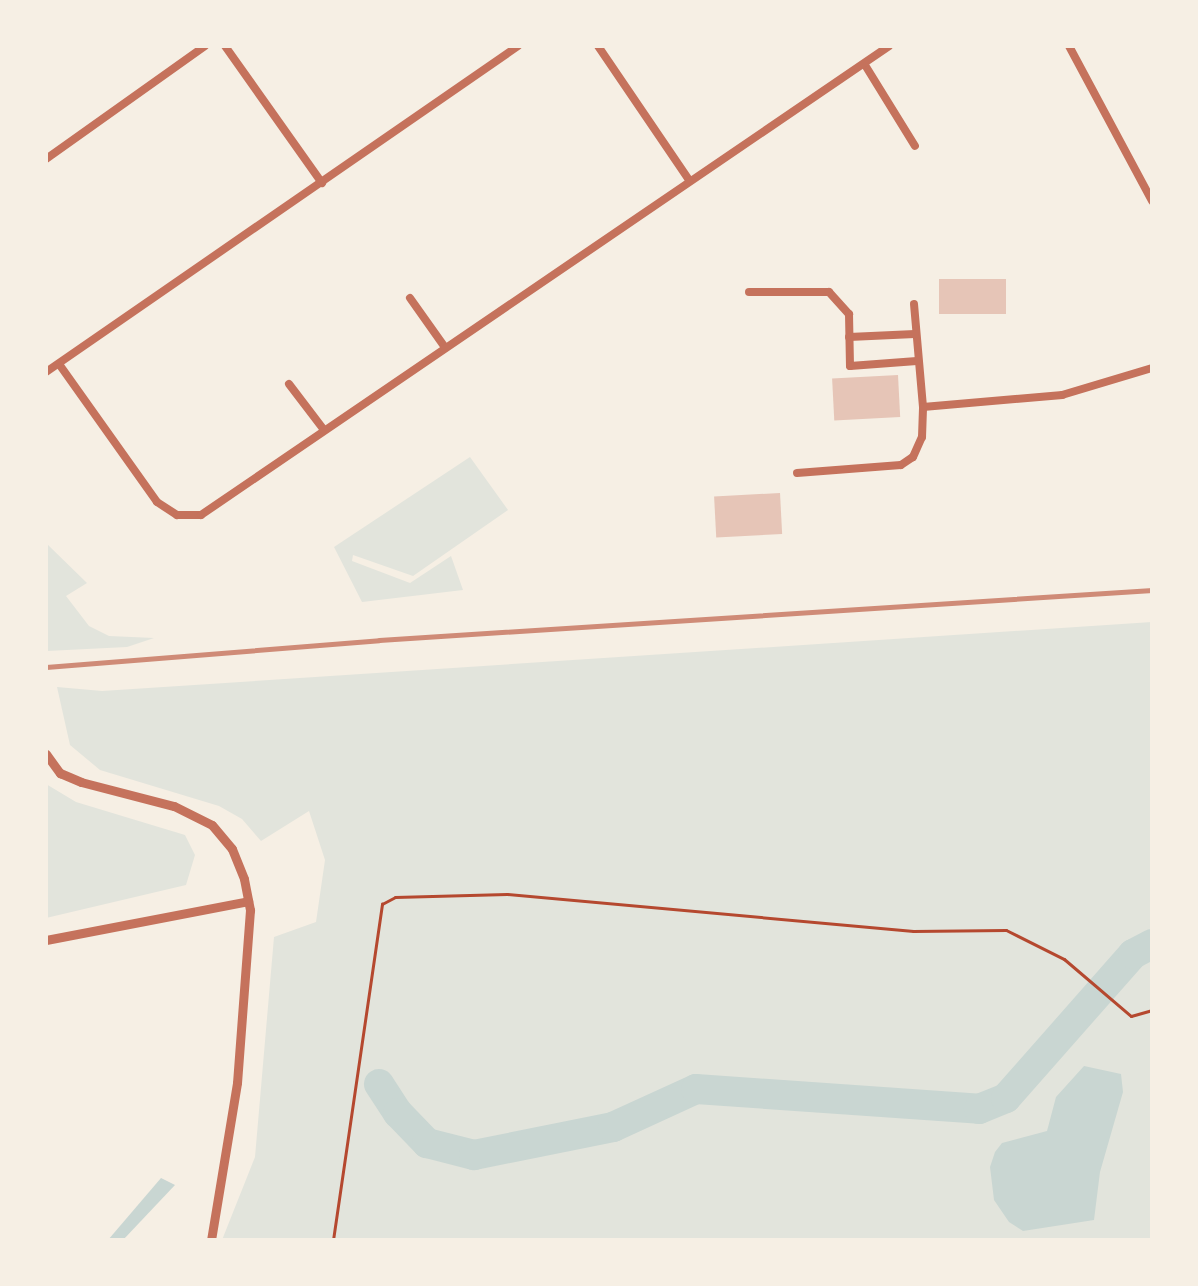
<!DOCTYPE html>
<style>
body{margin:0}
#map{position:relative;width:1198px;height:1286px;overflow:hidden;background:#f6efe4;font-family:"Varela Round",sans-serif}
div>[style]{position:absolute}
.green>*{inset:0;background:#e2e4dc}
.water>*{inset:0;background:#c9d6d2}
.river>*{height:30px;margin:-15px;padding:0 15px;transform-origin:15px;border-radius:15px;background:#c9d6d2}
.building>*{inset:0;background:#e6c5b7;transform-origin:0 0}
.path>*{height:3px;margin:-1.5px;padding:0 1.5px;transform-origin:1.5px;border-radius:1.5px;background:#b5482f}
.minor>*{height:8px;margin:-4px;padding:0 4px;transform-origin:4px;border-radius:4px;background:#c5725c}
.tertiary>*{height:9px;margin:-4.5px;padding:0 4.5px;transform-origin:4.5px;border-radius:4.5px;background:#c5725c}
.rail>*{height:5px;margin:-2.5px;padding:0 2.5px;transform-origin:2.5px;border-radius:2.5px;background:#cf8b77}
span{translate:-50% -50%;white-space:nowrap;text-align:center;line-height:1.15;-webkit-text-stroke:6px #f6efe4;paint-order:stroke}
.frame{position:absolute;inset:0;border:48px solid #f6efe4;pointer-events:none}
</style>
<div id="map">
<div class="green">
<i style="clip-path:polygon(470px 457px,508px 510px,413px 576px,353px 555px,352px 561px,410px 583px,451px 556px,463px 590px,362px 602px,334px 547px)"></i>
<i style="clip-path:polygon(46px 543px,87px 583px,66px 596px,89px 626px,109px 636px,154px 638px,127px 647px,47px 651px)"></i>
<i style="clip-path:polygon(1152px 622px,1152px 1240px,222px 1240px,255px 1157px,274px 937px,316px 922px,325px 860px,309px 811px,261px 841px,242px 819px,219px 806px,100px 770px,70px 745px,57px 687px,102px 691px)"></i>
<i style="clip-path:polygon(46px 784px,76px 802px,185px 835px,195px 855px,186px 885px,46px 918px)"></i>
</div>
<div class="water">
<i style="clip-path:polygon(1084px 1066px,1121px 1074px,1123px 1092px,1100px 1172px,1094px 1220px,1023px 1231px,1009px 1222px,994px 1200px,990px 1167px,995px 1152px,1002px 1143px,1047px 1131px,1056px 1097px)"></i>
<i style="clip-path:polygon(161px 1178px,175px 1185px,123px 1240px,108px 1240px)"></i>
</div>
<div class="river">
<i style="left:379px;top:1084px;width:35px;rotate:57deg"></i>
<i style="left:398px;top:1113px;width:42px;rotate:46deg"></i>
<i style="left:427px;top:1143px;width:49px;rotate:14.3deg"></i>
<i style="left:474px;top:1155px;width:142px;rotate:-11.4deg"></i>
<i style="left:613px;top:1127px;width:91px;rotate:-24.6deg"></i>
<i style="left:696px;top:1089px;width:284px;rotate:4deg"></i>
<i style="left:979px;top:1109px;width:29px;rotate:-22deg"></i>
<i style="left:1006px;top:1098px;width:192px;rotate:-48.6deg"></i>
<i style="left:1133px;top:954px;width:21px;rotate:-28deg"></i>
</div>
<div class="building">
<i style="left:1006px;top:279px;width:35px;height:67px;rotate:90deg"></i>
<i style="left:898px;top:375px;width:42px;height:66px;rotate:87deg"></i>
<i style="left:780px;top:493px;width:41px;height:66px;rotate:87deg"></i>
</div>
<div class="path">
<i style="left:333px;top:1240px;width:340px;rotate:-81.7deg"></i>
<i style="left:382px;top:904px;width:15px;rotate:-28deg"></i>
<i style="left:395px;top:897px;width:112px;rotate:-1.5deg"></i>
<i style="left:507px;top:894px;width:408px;rotate:5.2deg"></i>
<i style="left:913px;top:931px;width:93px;rotate:-0.6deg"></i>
<i style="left:1006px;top:930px;width:65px;rotate:26.6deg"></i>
<i style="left:1064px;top:959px;width:88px;rotate:40.4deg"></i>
<i style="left:1131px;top:1016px;width:22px;rotate:-16deg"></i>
</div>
<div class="minor">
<i style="left:225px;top:46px;width:168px;rotate:54.7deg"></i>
<i style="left:598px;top:46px;width:162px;rotate:55.8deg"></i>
<i style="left:1069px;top:46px;width:176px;rotate:61.8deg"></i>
<i style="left:865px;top:65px;width:95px;rotate:58.3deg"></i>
<i style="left:46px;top:159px;width:195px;rotate:-35.4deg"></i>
<i style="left:749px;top:292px;width:80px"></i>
<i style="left:829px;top:292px;width:30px;rotate:48deg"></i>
<i style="left:849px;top:314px;width:52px;rotate:88.9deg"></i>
<i style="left:850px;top:366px;width:67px;rotate:-4.3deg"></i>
<i style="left:410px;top:298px;width:59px;rotate:54.7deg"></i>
<i style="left:914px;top:304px;width:103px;rotate:85deg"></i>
<i style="left:923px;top:407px;width:140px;rotate:-4.9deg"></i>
<i style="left:1062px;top:395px;width:94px;rotate:-16.7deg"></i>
<i style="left:849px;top:337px;width:66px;rotate:-2.6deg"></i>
<i style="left:59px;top:364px;width:169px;rotate:54.6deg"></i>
<i style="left:157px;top:502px;width:24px;rotate:33deg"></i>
<i style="left:177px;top:515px;width:24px"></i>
<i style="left:201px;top:515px;width:833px;rotate:-34.28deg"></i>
<i style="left:46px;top:372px;width:574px;rotate:-34.63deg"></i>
<i style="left:289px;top:384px;width:58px;rotate:52.7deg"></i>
<i style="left:797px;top:473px;width:104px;rotate:-4.4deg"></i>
<i style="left:901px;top:465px;width:14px;rotate:-34deg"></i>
<i style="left:913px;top:457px;width:22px;rotate:-66deg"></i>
<i style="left:922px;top:437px;width:30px;rotate:-88deg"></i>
</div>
<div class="tertiary">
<i style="left:46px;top:754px;width:24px;rotate:54deg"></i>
<i style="left:60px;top:773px;width:23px;rotate:23deg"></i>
<i style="left:81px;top:782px;width:96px;rotate:14.5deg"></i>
<i style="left:174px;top:806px;width:42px;rotate:26.6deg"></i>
<i style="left:212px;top:825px;width:31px;rotate:50deg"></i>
<i style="left:232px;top:849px;width:32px;rotate:68deg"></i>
<i style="left:244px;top:879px;width:32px;rotate:79deg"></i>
<i style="left:250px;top:910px;width:173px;rotate:94.3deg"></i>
<i style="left:237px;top:1083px;width:159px;rotate:99.4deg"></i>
<i style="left:46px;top:940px;width:206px;rotate:-10.9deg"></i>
</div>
<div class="rail">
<i style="left:46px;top:667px;width:334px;rotate:-4.6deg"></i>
<i style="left:379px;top:640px;width:775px;rotate:-3.7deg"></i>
</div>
<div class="frame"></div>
</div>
